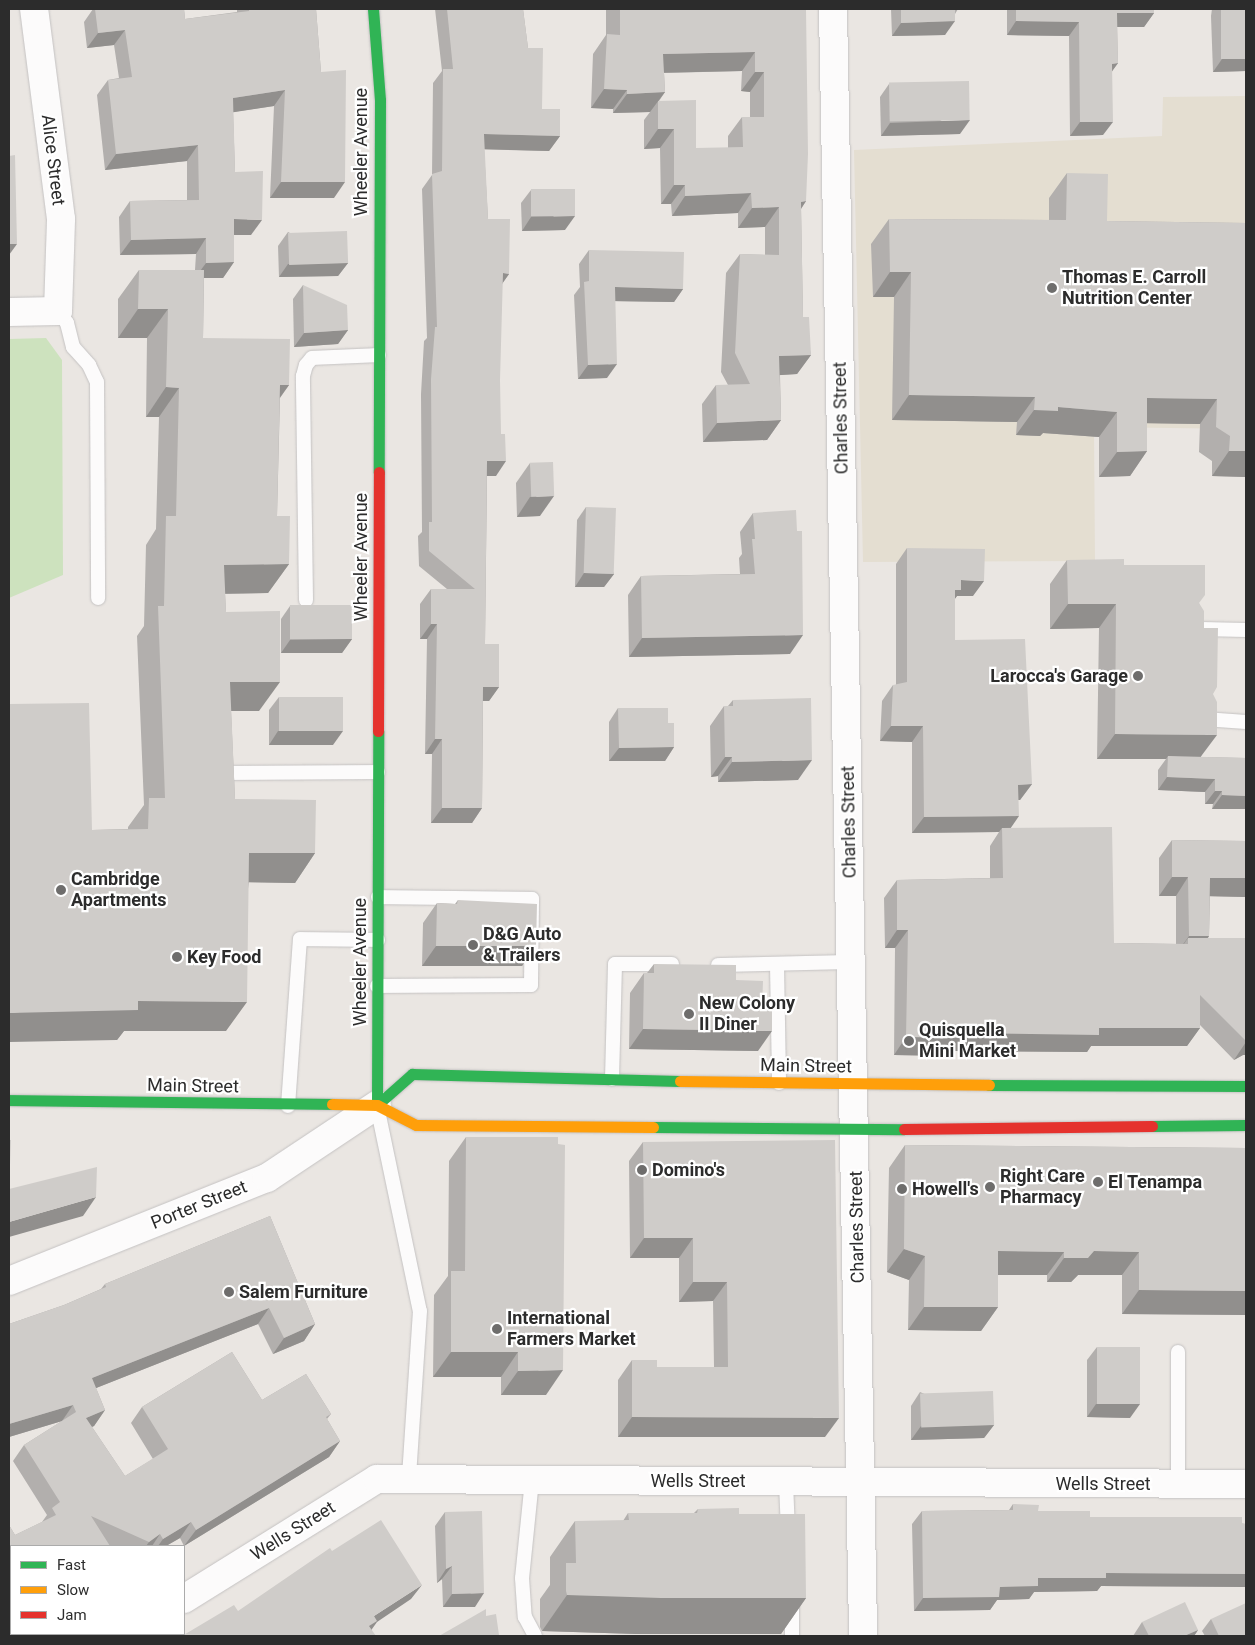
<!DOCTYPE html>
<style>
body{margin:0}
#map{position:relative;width:1255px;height:1645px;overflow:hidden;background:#eae6e2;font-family:Roboto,sans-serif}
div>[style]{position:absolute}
.education>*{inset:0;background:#e4ded1}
.green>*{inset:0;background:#cde2be}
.roads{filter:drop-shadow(0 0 1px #c4c2c2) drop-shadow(0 0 1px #c4c2c2)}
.lane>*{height:14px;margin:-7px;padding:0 7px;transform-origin:7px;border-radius:7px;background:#fcfbfb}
.street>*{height:28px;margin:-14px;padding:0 14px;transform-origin:14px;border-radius:14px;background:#fcfbfb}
.fast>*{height:11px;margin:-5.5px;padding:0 5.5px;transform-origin:5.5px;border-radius:5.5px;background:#30b455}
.slow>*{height:11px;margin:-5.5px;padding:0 5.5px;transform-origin:5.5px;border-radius:5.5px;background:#ff9f0a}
.jam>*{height:11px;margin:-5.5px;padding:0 5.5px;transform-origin:5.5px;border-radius:5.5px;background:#e5322d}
.wall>*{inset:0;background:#b2afad}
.shaded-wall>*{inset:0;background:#918f8d}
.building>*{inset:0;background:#cfccc9;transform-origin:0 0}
.dots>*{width:14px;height:14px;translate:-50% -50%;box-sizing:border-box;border:2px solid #fff;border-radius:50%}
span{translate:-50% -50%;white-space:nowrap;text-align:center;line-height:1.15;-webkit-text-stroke:4.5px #fff;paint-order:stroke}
.street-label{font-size:18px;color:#2c2c2c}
.poi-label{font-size:18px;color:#2c2c2c;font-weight:700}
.left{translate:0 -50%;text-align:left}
.right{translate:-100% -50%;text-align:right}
.frame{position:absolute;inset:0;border:10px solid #2c2c2c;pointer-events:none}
.legend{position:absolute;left:10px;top:1545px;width:175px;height:90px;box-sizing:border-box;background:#fff;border:1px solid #ababab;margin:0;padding:6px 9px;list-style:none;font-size:15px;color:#2c2c2c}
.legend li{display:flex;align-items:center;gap:10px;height:25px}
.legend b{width:25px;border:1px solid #ababab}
</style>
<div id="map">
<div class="education">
<i style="clip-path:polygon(1246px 96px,1246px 429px,1094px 427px,1095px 561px,863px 562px,854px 150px,1162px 136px,1163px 97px)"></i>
</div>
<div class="green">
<i style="clip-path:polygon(46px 338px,62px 360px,63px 575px,9px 598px,9px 339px)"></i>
</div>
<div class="roads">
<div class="lane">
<i style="left:58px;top:311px;width:15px;rotate:53deg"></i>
<i style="left:67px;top:323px;width:25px;rotate:76deg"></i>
<i style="left:73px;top:347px;width:24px;rotate:48deg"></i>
<i style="left:89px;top:365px;width:19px;rotate:65deg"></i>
<i style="left:97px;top:382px;width:216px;rotate:89.7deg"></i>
<i style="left:306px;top:600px;width:224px;rotate:-90.8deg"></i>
<i style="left:303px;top:376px;width:11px;rotate:-75deg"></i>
<i style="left:306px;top:365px;width:9px;rotate:-49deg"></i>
<i style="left:312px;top:358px;width:67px;rotate:-2.6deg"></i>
<i style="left:1201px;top:629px;width:45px;rotate:1.3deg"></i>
<i style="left:1204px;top:719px;width:42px;rotate:4.1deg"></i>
<i style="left:228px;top:773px;width:150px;rotate:-0.4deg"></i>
<i style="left:718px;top:965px;width:134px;rotate:-1.3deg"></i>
<i style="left:777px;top:965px;width:118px;rotate:89deg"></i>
<i style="left:377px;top:986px;width:154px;rotate:-0.4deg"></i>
<i style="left:531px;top:985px;width:86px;rotate:-89.3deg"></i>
<i style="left:532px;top:899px;width:154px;rotate:-179.3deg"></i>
<i style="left:612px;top:1079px;width:115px;rotate:-88.5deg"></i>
<i style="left:615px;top:964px;width:57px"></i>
<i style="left:288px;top:1106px;width:167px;rotate:-85.9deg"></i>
<i style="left:300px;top:939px;width:78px;rotate:0.7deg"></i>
<i style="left:377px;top:1106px;width:209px;rotate:78.2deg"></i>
<i style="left:420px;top:1311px;width:167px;rotate:93.8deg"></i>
<i style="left:1178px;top:1352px;width:132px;rotate:90deg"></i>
<i style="left:532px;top:1480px;width:99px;rotate:95.8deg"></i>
<i style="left:522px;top:1578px;width:39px;rotate:86deg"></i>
<i style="left:525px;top:1617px;width:21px;rotate:62deg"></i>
<i style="left:786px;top:1482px;width:49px;rotate:87.7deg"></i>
<i style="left:792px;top:1600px;width:36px;rotate:90deg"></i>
</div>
<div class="street">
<i style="left:833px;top:9px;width:1627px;rotate:88.94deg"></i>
<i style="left:9px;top:312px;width:49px;rotate:-1.2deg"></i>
<i style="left:58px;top:311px;width:92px;rotate:-88.1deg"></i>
<i style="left:61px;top:219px;width:212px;rotate:-97.3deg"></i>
<i style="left:9px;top:1281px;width:278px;rotate:-21.8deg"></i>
<i style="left:267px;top:1178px;width:132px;rotate:-33.6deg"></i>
<i style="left:184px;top:1599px;width:227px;rotate:-31.9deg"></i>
<i style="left:377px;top:1479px;width:869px;rotate:0.33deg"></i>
<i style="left:124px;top:1636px;width:4px;rotate:-27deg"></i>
</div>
<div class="fast">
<i style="left:373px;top:9px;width:91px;rotate:85.6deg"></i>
<i style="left:380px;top:100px;width:372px;rotate:90.2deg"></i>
<i style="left:989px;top:1085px;width:257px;rotate:0.2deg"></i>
<i style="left:9px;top:1100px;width:323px;rotate:0.7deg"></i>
<i style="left:377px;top:1105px;width:374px;rotate:-89.8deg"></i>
<i style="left:377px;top:1105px;width:47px;rotate:-41.5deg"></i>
<i style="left:412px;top:1074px;width:268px;rotate:1.5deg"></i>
<i style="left:1152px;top:1126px;width:94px;rotate:-0.6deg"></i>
<i style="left:653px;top:1127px;width:251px;rotate:0.5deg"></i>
</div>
<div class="slow">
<i style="left:680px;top:1081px;width:309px;rotate:0.7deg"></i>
<i style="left:332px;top:1104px;width:45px;rotate:1.3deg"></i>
<i style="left:377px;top:1105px;width:44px;rotate:27.1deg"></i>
<i style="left:416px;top:1125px;width:237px;rotate:0.5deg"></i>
</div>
<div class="jam">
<i style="left:378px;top:731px;width:259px;rotate:-89.8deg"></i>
<i style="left:904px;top:1129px;width:248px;rotate:-0.7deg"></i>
</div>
</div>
<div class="wall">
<i style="clip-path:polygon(93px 9px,184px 9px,185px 19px,237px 12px,237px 9px,316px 9px,321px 72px,334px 198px,270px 198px,274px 106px,233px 112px,235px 172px,251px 235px,234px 235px,234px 262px,223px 278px,204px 278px,203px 338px,289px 385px,280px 398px,277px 516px,289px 564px,268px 593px,225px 594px,226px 612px,259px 711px,231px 711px,235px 799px,315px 853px,295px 883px,249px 882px,226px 1031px,124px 1031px,117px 1040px,92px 830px,128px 829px,128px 827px,144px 805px,137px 636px,144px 626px,146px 545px,156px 529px,159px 417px,146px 417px,147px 338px,118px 338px,118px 299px,139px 270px,195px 270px,196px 254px,120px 255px,119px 217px,130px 201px,187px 200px,187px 161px,105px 170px,97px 95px,108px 80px,119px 78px,114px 45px,87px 48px,84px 22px)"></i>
<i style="clip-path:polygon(435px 9px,523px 9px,528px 48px,542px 109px,560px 136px,549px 151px,484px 149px,488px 219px,509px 274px,502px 284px,496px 476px,487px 476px,485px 644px,499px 687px,489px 701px,483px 701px,482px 808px,472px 823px,431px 823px,432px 754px,425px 754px,427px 639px,420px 639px,420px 604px,431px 589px,447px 589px,419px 566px,418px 536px,422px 532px,421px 394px,424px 341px,427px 338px,422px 189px,432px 175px,433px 83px,442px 71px)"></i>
<i style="clip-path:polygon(evenodd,606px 9px,806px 9px,806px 201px,801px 209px,803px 317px,811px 355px,797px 374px,780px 375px,781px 420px,767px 440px,703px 442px,702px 404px,716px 385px,728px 385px,721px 372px,726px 273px,740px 254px,765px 255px,765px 227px,738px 228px,738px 213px,672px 216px,671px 204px,661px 204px,660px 148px,644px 149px,644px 120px,650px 112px,613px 113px,613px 109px,591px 108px,593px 54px,606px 35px,606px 9px,742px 71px,741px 91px,750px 92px,750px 117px,742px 117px,728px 136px,728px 148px,696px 148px,659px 101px,665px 92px,664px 73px,742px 71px)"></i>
<i style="clip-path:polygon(891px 9px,958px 9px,955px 14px,945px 35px,892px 36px)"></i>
<i style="clip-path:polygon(1007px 9px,1154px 9px,1154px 13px,1144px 27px,1117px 27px,1118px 63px,1112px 71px,1103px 135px,1070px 136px,1069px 36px,1007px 35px)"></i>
<i style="clip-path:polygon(1212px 9px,1246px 9px,1246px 71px,1213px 72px,1211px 16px)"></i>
<i style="clip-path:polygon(889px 84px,960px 134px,881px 136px,880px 97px)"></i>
<i style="clip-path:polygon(1067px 173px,1107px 221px,1246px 223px,1246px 477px,1212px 476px,1212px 461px,1199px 452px,1200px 424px,1147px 423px,1147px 451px,1130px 476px,1099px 477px,1099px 437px,1043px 433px,1040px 436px,1016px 435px,1017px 422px,892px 420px,894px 297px,873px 297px,871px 244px,889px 219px,1049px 220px,1049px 198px)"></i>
<i style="clip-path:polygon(531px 190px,565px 230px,522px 231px,521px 203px)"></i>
<i style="clip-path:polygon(288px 232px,348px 263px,338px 276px,279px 277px,278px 246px)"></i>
<i style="clip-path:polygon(589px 250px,683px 289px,674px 302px,615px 301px,607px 378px,578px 379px,574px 295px,580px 287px,579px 264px)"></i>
<i style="clip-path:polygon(303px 285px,348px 330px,338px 344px,294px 347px,293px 299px)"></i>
<i style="clip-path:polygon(530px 463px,540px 516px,517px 517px,516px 483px)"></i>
<i style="clip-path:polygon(586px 507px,614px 574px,604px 587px,575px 587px,577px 520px)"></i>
<i style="clip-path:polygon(753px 513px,790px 654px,629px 657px,628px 595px,641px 576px,740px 574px,739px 558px,742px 554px,740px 532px)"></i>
<i style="clip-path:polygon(907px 548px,973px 596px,957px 596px,955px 598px,955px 640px,1032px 784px,1020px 800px,1018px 800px,1010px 828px,1114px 943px,1176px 944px,1176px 896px,1159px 896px,1159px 858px,1172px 840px,1246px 841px,1246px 897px,1210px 896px,1209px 936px,1208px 938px,1246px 938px,1246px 1055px,1243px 1055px,1234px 1060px,1200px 1025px,1200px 1028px,1187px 1046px,1091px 1046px,1087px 1052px,953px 1051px,950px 1056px,894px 1055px,895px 948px,885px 948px,884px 898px,897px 880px,990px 878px,990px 846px,999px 832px,912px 833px,912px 742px,880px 741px,882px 701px,893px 685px,896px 685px,896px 564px)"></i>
<i style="clip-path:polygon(1067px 560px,1124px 565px,1199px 603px,1204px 628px,1213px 694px,1201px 757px,1246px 758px,1246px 809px,1212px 809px,1213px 804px,1205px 804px,1205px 792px,1158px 790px,1158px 770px,1166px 759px,1097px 759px,1099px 628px,1050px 629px,1050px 584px)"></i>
<i style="clip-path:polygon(290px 606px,352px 639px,342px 653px,281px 653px,281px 619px)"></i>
<i style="clip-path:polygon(279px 697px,333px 745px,269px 745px,269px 710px)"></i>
<i style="clip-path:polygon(733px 700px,798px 780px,718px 782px,718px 776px,711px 777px,710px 726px,724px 706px,728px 706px)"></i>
<i style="clip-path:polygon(618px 708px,668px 723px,674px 747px,665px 761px,609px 761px,609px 722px)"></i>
<i style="clip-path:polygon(458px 900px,536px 946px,522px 966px,422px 966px,423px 923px,437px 903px,455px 904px)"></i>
<i style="clip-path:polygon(654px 964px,736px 980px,758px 1051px,629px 1049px,630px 993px,644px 973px,647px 973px)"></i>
<i style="clip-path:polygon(466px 1137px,546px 1395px,501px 1395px,501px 1377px,433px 1377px,434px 1295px,448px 1276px,449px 1161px)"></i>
<i style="clip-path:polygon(643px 1142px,825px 1437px,618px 1437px,618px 1380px,632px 1360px,657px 1367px,714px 1367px,713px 1301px,679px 1302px,679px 1258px,630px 1258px,629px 1161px)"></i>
<i style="clip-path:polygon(905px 1145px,1246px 1148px,1246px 1315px,1122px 1314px,1122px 1275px,1078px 1275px,1071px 1282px,1047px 1282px,1047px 1275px,998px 1275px,998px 1307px,981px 1331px,908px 1330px,909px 1280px,887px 1272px,889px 1168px)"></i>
<i style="clip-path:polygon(270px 1216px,315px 1324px,304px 1341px,273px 1354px,258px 1324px,96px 1388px,105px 1410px,94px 1426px,92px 1427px,125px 1476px,153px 1459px,131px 1423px,142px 1407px,232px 1352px,262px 1400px,306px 1374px,331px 1414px,327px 1419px,340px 1441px,329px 1457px,184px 1546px,180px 1538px,166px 1546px,112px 1546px,109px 1545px,110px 1546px,11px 1546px,11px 1634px,28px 1634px,24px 1636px,9px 1636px,9px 1525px,15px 1535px,42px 1522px,47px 1515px,13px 1461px,24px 1445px,62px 1421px,9px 1437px,9px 1324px,64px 1305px,101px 1289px,105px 1284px)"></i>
<i style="clip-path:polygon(1097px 1347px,1130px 1418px,1087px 1417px,1087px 1360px)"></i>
<i style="clip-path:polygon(920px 1392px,994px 1425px,984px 1438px,911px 1440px,911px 1406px)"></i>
<i style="clip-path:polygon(1013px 1504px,1038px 1511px,1090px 1517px,1246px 1524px,1246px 1587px,1101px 1586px,1097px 1591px,1034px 1592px,1029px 1599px,997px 1600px,990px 1610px,914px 1611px,912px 1524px,922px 1511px,1009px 1510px)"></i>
<i style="clip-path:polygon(698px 1509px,739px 1514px,806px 1598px,781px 1634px,636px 1634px,542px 1631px,540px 1627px,540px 1599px,550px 1585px,550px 1557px,575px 1521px,623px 1521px,628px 1513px,694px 1513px)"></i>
<i style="clip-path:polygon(445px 1512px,475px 1607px,443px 1607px,442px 1579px,437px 1583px,435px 1526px)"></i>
<i style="clip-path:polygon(1211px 1619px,1246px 1636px,1205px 1636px,1202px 1631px)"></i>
<i style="clip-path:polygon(1142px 1622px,1198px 1630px,1194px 1636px,1133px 1636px)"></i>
</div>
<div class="shaded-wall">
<i style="clip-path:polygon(1117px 13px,1154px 13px,1144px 27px,1108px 27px)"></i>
<i style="clip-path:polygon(955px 21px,945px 35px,892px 36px,901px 23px)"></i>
<i style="clip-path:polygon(1016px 21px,1079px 22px,1069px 36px,1007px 35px)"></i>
<i style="clip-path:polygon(125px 30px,114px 45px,87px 48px,98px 33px)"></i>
<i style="clip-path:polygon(755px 52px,742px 71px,650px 73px,663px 54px)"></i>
<i style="clip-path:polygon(1246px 58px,1246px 71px,1213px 72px,1222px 59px)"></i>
<i style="clip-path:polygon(1118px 63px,1108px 77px,1112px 64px)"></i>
<i style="clip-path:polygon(755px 72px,764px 72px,750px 92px,741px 91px)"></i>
<i style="clip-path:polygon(604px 89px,627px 90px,613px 109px,591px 108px)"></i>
<i style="clip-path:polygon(285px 90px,274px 106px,222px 114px,233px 98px)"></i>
<i style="clip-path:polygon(665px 92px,650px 112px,613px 113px,627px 94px)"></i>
<i style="clip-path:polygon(970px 120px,960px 134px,881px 136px,890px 123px)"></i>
<i style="clip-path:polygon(1080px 122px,1113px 122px,1103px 135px,1070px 136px)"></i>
<i style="clip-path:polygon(658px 129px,674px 129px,660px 148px,644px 149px)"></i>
<i style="clip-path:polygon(484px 134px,560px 136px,549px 151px,473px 149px)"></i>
<i style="clip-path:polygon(198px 145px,187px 161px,105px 170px,116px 154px)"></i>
<i style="clip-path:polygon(281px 182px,345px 182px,334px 198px,270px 198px)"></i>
<i style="clip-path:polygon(674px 185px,685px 185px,671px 204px,661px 204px)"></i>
<i style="clip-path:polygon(751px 193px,738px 213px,672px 216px,685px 196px)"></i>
<i style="clip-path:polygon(806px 201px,793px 221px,801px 202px)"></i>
<i style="clip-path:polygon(779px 207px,765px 227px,738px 228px,752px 208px)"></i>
<i style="clip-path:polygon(575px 216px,565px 230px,522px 231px,531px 217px)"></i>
<i style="clip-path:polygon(234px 219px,262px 220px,251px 235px,223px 235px)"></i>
<i style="clip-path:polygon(206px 238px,196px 254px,120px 255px,131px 240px)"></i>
<i style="clip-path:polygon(9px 244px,17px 244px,9px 255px)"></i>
<i style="clip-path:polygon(234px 262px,223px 278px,195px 278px,206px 263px)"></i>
<i style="clip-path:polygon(348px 263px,338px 276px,279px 277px,288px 264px)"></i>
<i style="clip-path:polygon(890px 272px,911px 272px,894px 297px,873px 297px)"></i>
<i style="clip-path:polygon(503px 273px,509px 274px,499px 288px)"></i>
<i style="clip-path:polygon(615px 287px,683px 289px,674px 302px,606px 301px)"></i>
<i style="clip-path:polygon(138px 309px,168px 309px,147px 338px,118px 338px)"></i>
<i style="clip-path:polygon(348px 330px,338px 344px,294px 347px,304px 333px)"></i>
<i style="clip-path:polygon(811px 355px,797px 374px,766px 376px,779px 356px)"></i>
<i style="clip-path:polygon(617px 364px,607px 378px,578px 379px,588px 365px)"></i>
<i style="clip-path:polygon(280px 385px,289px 385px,268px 414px)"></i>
<i style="clip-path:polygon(166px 387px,179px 388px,159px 417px,146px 417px)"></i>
<i style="clip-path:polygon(909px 395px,1035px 397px,1017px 422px,892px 420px)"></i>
<i style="clip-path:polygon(1147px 398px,1217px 399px,1200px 424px,1129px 423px)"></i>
<i style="clip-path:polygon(1058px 407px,1117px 412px,1099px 437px,1043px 433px,1040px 436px,1016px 435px,1034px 410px)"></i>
<i style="clip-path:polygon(781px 420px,767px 440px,703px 442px,717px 423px)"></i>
<i style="clip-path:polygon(1147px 451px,1130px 476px,1099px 477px,1117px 452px)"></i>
<i style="clip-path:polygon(1229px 451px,1246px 451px,1246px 477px,1212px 476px)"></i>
<i style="clip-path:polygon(487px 461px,506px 461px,496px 476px,477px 476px)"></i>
<i style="clip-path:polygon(554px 496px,540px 516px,517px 517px,530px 497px)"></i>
<i style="clip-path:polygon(289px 564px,268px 593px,204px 594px,224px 565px)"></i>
<i style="clip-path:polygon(584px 573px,614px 574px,604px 587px,575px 587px)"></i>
<i style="clip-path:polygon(961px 580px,984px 581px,973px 596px,957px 596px,950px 606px,944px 606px)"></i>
<i style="clip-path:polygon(1068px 604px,1116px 604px,1099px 628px,1050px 629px)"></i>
<i style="clip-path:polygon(431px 624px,437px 624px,427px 639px,420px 639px)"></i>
<i style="clip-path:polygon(803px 635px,790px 654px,629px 657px,642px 638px)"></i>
<i style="clip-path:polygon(352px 639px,342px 653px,281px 653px,290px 640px)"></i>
<i style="clip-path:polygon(230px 682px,280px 682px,259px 711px,210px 711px)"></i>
<i style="clip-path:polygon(483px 687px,499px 687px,489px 701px,473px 701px)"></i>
<i style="clip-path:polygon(891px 726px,923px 726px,912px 742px,880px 741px)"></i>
<i style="clip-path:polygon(278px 731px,343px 731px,333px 745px,269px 745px)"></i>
<i style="clip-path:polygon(1115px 734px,1217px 735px,1199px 759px,1168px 756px,1166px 759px,1097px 759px)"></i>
<i style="clip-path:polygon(435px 739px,442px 739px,432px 754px,425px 754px)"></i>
<i style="clip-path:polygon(674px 747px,665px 761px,609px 761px,619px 748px)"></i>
<i style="clip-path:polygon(725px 757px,732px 757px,718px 776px,711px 777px)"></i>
<i style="clip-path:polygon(812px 760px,798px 780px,718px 782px,732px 762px)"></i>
<i style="clip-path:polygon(1167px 777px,1215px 779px,1205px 792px,1158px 790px)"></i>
<i style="clip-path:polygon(1032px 784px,1020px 800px,1007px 800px,1018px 785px)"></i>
<i style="clip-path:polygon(1215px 791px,1222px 791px,1213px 804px,1205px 804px)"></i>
<i style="clip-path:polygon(1222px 795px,1246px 796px,1246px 809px,1212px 809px)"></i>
<i style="clip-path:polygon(442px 808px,482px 808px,472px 823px,431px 823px)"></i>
<i style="clip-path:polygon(1019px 816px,1008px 832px,1002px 828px,999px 832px,912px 833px,924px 817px)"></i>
<i style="clip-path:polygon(249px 853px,315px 853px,295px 883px,229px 882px)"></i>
<i style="clip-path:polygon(1172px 877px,1188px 877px,1176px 896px,1159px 896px)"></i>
<i style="clip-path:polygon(1210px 878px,1246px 878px,1246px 897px,1198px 896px)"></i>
<i style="clip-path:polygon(897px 930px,908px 930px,895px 948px,885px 948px)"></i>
<i style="clip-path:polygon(1189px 936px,1209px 936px,1196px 954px,1188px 944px,1188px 938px,1177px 954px,1176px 954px)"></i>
<i style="clip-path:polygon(436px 946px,536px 946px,522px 966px,422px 966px)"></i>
<i style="clip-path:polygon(138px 1001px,247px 1002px,226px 1031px,124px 1031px,117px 1040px,9px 1042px,9px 1013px)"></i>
<i style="clip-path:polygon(1099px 1028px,1200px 1028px,1187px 1046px,1091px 1046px,1087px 1052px,953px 1051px,950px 1056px,894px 1055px,906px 1037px,962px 1033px)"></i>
<i style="clip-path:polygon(643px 1029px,772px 1031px,758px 1051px,629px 1049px)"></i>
<i style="clip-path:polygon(1246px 1042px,1246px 1055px,1243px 1055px,1234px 1060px)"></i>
<i style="clip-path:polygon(96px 1197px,83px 1216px,9px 1237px,9px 1222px)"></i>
<i style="clip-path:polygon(644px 1238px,693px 1238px,679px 1258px,630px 1258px)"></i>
<i style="clip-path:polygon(904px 1249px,925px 1256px,909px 1280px,887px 1272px)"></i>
<i style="clip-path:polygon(998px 1251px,1064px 1252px,1047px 1275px,982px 1275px)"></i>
<i style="clip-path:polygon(1094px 1251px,1139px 1252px,1122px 1275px,1078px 1275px,1071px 1282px,1047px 1282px,1064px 1258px)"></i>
<i style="clip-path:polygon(693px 1282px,727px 1282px,713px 1301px,679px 1302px)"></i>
<i style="clip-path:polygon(1139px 1290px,1246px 1291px,1246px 1315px,1122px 1314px)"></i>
<i style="clip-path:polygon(924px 1307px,998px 1307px,981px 1331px,908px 1330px)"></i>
<i style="clip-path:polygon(269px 1308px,258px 1324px,81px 1394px,92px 1378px)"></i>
<i style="clip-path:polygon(315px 1324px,304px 1341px,273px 1354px,284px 1338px)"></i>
<i style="clip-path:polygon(451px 1352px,518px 1352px,501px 1377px,433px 1377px)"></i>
<i style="clip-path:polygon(563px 1370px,546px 1395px,501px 1395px,518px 1371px)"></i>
<i style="clip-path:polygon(1096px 1404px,1140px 1404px,1130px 1418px,1087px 1417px)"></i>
<i style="clip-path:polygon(73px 1405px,62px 1421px,9px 1437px,9px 1424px)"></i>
<i style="clip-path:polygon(105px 1410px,94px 1426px,75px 1434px,86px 1418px)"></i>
<i style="clip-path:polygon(632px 1417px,839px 1418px,825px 1437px,618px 1437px)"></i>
<i style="clip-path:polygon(994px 1425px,984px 1438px,911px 1440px,921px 1426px)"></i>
<i style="clip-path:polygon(340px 1441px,329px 1457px,184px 1546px,196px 1530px)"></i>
<i style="clip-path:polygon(191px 1522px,180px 1538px,166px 1546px,158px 1546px,163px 1539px)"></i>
<i style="clip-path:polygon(160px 1534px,152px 1546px,146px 1546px,149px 1542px)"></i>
<i style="clip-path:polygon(452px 1566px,442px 1579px,437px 1583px,446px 1569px)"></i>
<i style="clip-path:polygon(1106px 1573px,1246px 1574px,1246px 1587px,1101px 1586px,1097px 1591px,1034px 1592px,1029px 1599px,997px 1600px,990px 1610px,914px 1611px,923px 1598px,1000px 1587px,1038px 1578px)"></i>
<i style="clip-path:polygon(422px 1585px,411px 1599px,377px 1622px,367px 1636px,362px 1636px,374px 1616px)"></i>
<i style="clip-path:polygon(484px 1593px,475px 1607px,443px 1607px,452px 1594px)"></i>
<i style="clip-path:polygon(567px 1595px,806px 1598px,781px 1634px,636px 1634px,542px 1631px)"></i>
<i style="clip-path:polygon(1198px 1630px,1194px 1636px,1184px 1636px)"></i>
<i style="clip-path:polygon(13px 1634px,28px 1634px,24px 1636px,9px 1636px)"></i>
</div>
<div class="building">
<i style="clip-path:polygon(95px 9px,184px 9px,185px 19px,249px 11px,249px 9px,316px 9px,321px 72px,346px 70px,345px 182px,281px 182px,285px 90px,233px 98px,235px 172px,263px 171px,262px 220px,234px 219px,234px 262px,206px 263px,206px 238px,131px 240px,130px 201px,199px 200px,198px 145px,116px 154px,108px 80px,132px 77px,125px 30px,98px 33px)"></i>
<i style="clip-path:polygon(447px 9px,523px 9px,528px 48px,543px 48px,542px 109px,560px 109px,560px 136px,484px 134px,488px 219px,510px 219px,509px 274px,503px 273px,500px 380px,501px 434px,505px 434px,506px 461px,487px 461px,485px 644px,499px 644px,499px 687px,483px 687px,482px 808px,442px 808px,442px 739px,435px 739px,437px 624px,431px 624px,431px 589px,475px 589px,429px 551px,429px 522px,432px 522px,431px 379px,435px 327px,437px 327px,432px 174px,442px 171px,443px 69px,453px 69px)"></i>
<i style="clip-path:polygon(620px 9px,806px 9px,808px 154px,806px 201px,801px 202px,803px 317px,809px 317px,811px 355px,779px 356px,781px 420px,717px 423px,716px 385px,750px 384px,735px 353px,740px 254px,779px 255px,779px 207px,752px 208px,751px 193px,685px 196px,685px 185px,674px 185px,674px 129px,658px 129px,658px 101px,696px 100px,696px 148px,743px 147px,742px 117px,764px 117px,764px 72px,755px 72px,755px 52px,663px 54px,665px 92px,627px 94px,627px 90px,604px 89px,607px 34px,620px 35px)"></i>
<i style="clip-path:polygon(901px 9px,955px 9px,955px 21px,901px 23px)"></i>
<i style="clip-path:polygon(1016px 9px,1154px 9px,1154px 13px,1117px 13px,1118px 63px,1112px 64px,1113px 122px,1080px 122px,1079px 22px,1016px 21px)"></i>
<i style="left:1221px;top:9px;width:25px;height:50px"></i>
<i style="left:969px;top:81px;width:39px;height:80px;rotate:89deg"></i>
<i style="clip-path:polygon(15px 155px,17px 244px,9px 244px,9px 156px)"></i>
<i style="clip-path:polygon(1067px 173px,1108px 174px,1107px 221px,1246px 223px,1246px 451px,1229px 451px,1230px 436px,1216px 427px,1217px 399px,1147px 398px,1147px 451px,1117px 452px,1117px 412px,1058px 407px,1058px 411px,1034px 410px,1035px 397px,909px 395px,911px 272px,890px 272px,889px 219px,1066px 220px)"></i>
<i style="left:575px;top:189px;width:27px;height:44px;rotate:90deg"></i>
<i style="left:347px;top:231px;width:32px;height:59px;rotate:88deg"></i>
<i style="clip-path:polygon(589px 250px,684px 252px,683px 289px,615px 287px,617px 364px,588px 365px,584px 282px,589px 281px)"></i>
<i style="clip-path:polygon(139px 270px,204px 270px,203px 338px,290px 339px,289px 385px,280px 385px,277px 516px,290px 516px,289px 564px,224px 565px,226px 612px,280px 611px,280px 682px,230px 682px,235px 799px,316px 800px,315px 853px,249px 853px,247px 1002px,138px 1001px,138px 1010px,9px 1013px,9px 704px,89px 703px,92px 830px,148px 829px,149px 798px,165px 798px,158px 606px,164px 606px,166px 516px,176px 516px,179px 388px,166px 387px,168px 309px,138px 309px)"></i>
<i style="clip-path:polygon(303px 285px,347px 305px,348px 330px,304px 333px)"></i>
<i style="left:553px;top:462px;width:34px;height:23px;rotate:88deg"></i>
<i style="left:586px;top:507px;width:30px;height:66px;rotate:2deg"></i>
<i style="clip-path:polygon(796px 510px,797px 531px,802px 531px,803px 635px,642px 638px,641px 576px,755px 574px,752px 539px,755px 539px,753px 513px)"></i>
<i style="clip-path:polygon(907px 548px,985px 549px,984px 581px,961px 580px,961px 590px,955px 590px,955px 640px,1025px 639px,1032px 784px,1018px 785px,1019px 816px,924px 817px,923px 726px,891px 726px,893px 685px,907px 682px)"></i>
<i style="clip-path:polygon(1124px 559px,1124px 565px,1205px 565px,1205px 595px,1199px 603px,1204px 611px,1204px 628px,1218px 628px,1217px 687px,1213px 694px,1217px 702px,1217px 735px,1115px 734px,1116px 604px,1068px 604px,1067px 560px)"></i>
<i style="left:352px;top:605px;width:34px;height:62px;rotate:90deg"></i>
<i style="left:279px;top:697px;width:64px;height:34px"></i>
<i style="clip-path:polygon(811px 698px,812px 760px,732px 762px,732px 757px,725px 757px,724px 706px,733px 706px,733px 700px)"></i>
<i style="clip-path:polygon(618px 708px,668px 708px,668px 723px,674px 723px,674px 747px,619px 748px)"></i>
<i style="clip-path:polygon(1168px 756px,1246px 758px,1246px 796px,1222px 795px,1222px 791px,1215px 791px,1215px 779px,1167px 777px)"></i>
<i style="clip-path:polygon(1112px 827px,1114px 943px,1188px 944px,1188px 938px,1246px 938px,1246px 1041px,1200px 995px,1200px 1028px,1099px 1028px,1099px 1035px,962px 1033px,962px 1038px,906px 1037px,908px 930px,897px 930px,897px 880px,1003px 878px,1002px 828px)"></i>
<i style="clip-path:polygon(1172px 840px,1246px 841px,1246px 878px,1210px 878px,1209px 936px,1189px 936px,1188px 877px,1172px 877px)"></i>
<i style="clip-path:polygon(458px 900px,537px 904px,536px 946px,436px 946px,437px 903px,457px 904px)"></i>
<i style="clip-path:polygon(654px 964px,736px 965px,736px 980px,763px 981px,762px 1008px,772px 1008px,772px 1031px,643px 1029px,644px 973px,654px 973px)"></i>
<i style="clip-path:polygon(466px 1137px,558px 1137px,558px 1144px,565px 1145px,563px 1370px,518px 1371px,518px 1352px,451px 1352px,451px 1271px,465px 1271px)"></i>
<i style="clip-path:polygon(9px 1140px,11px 1140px,9px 1189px,97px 1167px,96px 1197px,9px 1222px)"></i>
<i style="clip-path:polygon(835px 1140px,839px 1418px,632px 1417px,632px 1360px,657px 1360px,657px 1367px,728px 1367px,727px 1282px,693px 1282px,693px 1238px,644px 1238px,643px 1142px)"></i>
<i style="clip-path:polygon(905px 1145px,1246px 1148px,1246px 1291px,1139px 1290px,1139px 1252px,1094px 1251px,1088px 1258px,1064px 1258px,1064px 1252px,998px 1251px,998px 1307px,924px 1307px,925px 1256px,904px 1249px)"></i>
<i style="clip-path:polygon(270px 1216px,315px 1324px,284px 1338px,269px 1308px,92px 1378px,105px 1410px,86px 1418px,125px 1476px,168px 1449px,142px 1407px,232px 1352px,262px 1400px,306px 1374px,331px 1414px,326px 1417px,340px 1441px,196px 1530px,191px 1522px,163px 1539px,160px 1534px,149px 1542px,91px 1516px,110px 1546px,11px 1546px,11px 1634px,13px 1634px,9px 1636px,9px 1525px,15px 1535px,56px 1515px,52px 1508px,60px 1502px,24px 1445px,76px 1412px,73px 1405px,9px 1424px,9px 1324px,64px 1305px,106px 1287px,105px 1284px)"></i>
<i style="left:1097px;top:1347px;width:43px;height:57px"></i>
<i style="left:993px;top:1391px;width:34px;height:73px;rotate:88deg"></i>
<i style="clip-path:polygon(1013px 1504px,1039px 1505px,1038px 1511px,1090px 1511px,1090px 1517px,1242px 1517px,1242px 1523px,1246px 1524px,1246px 1574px,1106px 1573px,1106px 1578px,1038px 1578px,1038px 1586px,1000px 1587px,999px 1597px,923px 1598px,922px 1511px,1013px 1510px)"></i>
<i style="clip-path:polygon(739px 1508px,739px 1514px,805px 1514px,806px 1598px,661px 1598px,567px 1595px,566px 1591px,566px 1563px,576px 1563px,575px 1521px,629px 1520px,628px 1513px,697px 1513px,698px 1509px)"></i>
<i style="clip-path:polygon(482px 1511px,484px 1593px,452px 1594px,452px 1566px,446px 1569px,445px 1512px)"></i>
<i style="clip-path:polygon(381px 1520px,422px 1585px,374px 1616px,377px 1621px,369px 1626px,376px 1636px,182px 1636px,234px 1605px,238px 1611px,330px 1548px,332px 1551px)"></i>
<i style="clip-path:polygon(1185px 1602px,1198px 1630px,1184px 1636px,1149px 1636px,1142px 1622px)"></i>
<i style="clip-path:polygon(1246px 1603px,1246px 1636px,1219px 1636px,1211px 1619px)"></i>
<i style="clip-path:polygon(486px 1609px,486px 1616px,496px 1614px,499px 1635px,497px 1636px,439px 1636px)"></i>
</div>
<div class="dots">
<i style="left:1052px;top:288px;background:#6e6d6c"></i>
<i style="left:1138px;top:676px;background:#6e6d6c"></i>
<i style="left:61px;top:890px;background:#6e6d6c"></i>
<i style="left:473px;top:945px;background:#6e6d6c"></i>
<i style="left:177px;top:957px;background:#6e6d6c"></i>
<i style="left:689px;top:1014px;background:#6e6d6c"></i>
<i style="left:909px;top:1041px;background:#6e6d6c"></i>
<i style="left:642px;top:1170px;background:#6e6d6c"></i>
<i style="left:1098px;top:1182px;background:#6e6d6c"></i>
<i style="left:990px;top:1187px;background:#6e6d6c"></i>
<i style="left:902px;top:1189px;background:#6e6d6c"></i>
<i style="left:229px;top:1292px;background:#6e6d6c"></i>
<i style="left:497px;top:1329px;background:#6e6d6c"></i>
</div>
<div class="street-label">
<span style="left:361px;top:152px;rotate:-90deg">Wheeler Avenue</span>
<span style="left:53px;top:160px;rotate:83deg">Alice Street</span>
<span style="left:841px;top:418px;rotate:-91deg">Charles Street</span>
<span style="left:361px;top:557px;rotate:-90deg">Wheeler Avenue</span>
<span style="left:849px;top:822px;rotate:-91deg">Charles Street</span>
<span style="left:360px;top:962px;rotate:-90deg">Wheeler Avenue</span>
<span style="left:806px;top:1066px;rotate:1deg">Main Street</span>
<span style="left:193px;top:1086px;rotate:1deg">Main Street</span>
<span style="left:199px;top:1205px;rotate:-22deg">Porter Street</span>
<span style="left:857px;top:1227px;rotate:-91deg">Charles Street</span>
<span style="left:698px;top:1481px">Wells Street</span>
<span style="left:1103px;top:1484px">Wells Street</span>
<span style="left:293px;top:1531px;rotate:-32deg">Wells Street</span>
</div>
<div class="poi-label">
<span class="left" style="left:1062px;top:288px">Thomas E. Carroll<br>Nutrition Center</span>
<span class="right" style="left:1128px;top:676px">Larocca's Garage</span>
<span class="left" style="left:71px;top:890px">Cambridge<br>Apartments</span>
<span class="left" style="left:483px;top:945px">D&amp;G Auto<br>&amp; Trailers</span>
<span class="left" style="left:187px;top:957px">Key Food</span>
<span class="left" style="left:699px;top:1014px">New Colony<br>II Diner</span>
<span class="left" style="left:919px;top:1041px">Quisquella<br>Mini Market</span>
<span class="left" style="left:652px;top:1170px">Domino's</span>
<span class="left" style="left:1000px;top:1187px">Right Care<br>Pharmacy</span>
<span class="left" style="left:1108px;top:1182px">El Tenampa</span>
<span class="left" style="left:912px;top:1189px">Howell's</span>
<span class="left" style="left:239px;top:1292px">Salem Furniture</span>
<span class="left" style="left:507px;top:1329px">International<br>Farmers Market</span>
</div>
<div class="frame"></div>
<ul class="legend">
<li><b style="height:6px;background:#30b455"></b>Fast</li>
<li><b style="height:6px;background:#ff9f0a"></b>Slow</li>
<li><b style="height:6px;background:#e5322d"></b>Jam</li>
</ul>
</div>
